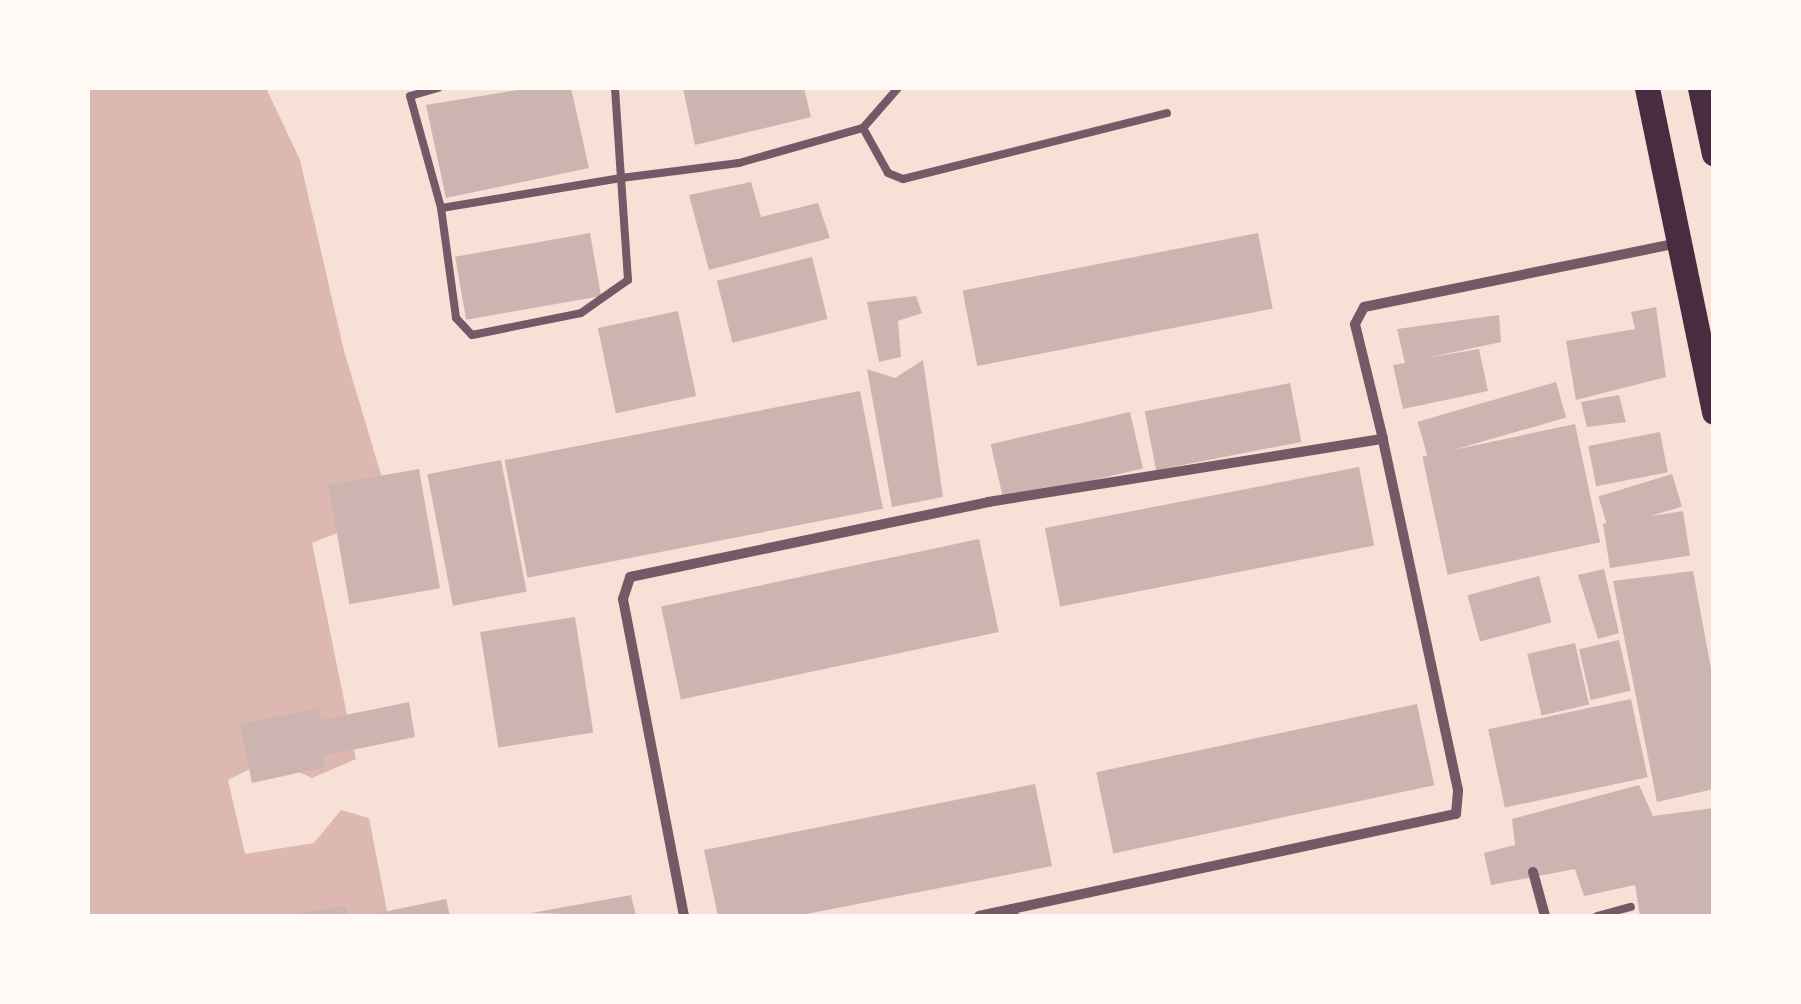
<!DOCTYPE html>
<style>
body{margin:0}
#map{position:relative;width:1801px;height:1004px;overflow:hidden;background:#f7e1d7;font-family:"Varela Round",sans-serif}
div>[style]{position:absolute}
.water>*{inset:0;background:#dcb8b0}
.building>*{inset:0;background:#ccb4b1;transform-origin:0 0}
.service>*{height:8px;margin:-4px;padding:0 4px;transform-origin:4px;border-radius:4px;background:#755966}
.minor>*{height:10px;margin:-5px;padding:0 5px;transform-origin:5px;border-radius:5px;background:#755966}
.primary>*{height:25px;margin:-12.5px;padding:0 12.5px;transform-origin:12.5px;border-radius:12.5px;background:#4a2c40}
span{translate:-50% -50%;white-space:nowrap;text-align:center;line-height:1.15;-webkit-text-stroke:9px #fffaf5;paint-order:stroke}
.frame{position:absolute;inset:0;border:90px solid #fffaf5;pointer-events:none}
</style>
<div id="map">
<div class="water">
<i style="clip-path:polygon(88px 88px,266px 88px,300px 160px,344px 351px,392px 511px,312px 543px,356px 759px,312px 778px,270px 759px,228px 780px,245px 854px,314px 843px,341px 810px,369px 818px,388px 916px,88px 916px)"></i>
</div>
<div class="building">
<i style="clip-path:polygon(530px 88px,571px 88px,589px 168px,446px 198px,426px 105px)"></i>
<i style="clip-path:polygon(683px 88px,804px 88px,811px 117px,695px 145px)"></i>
<i style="clip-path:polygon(751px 182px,761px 217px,818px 203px,830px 238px,709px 270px,689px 195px)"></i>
<i style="left:590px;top:233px;width:64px;height:137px;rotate:80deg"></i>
<i style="left:1258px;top:233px;width:77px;height:301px;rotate:79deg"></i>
<i style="left:812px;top:257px;width:64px;height:98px;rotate:76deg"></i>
<i style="clip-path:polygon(916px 296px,922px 313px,898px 321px,901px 357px,879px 362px,867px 302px)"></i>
<i style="clip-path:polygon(1656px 307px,1666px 377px,1576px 400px,1566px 341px,1635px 329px,1631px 312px)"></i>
<i style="left:678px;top:311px;width:87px;height:82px;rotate:78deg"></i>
<i style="clip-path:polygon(1499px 315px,1501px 342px,1426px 358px,1479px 349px,1488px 391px,1403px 409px,1393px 365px,1405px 363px,1397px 329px)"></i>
<i style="clip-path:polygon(923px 360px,943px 497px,892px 507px,867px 369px,895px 378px)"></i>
<i style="left:1556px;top:382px;width:37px;height:144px;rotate:74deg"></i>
<i style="left:1290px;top:383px;width:60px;height:148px;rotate:79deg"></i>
<i style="left:860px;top:391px;width:120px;height:362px;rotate:79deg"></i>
<i style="clip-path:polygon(1619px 395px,1626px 422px,1587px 427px,1581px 402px)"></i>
<i style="left:1130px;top:412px;width:58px;height:143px;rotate:77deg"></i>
<i style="left:1575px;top:424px;width:121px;height:156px;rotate:78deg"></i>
<i style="left:1660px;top:432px;width:41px;height:73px;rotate:79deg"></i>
<i style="left:501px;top:460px;width:134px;height:75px;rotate:79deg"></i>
<i style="left:1359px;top:467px;width:80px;height:320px;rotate:79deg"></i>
<i style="left:419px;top:469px;width:121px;height:92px;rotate:80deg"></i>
<i style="left:1672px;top:474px;width:34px;height:77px;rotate:73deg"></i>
<i style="left:1683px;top:511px;width:45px;height:81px;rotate:81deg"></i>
<i style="left:979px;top:539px;width:95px;height:325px;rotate:78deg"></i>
<i style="clip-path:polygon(1604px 569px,1619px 633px,1598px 639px,1578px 575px)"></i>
<i style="clip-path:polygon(1693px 571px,1714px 685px,1714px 789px,1657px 802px,1613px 581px)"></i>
<i style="left:1539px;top:576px;width:48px;height:74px;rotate:75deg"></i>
<i style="left:575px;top:617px;width:117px;height:96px;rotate:81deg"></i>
<i style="left:1619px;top:640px;width:52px;height:41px;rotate:77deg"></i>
<i style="left:1575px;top:643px;width:63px;height:49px;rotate:77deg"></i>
<i style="left:1631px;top:699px;width:80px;height:146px;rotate:78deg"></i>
<i style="clip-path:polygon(409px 702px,415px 737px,323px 756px,325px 767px,252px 783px,240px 724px,318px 708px,321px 720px)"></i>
<i style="left:1417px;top:704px;width:83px;height:328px;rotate:78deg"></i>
<i style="clip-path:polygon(1035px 784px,1052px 866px,796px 916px,718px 916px,704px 850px)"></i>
<i style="clip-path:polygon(1639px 785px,1653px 816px,1714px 808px,1714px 916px,1640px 916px,1635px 885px,1584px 896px,1575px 869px,1491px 885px,1484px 853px,1515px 845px,1512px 819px)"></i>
<i style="clip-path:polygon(631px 895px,636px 916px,531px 913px)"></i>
<i style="clip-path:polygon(446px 899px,450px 916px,369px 916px,369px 915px)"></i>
<i style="clip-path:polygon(345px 906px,349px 916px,294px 916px,294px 914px)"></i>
</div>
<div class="service">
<i style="left:438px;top:88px;width:29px;rotate:164deg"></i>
<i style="left:410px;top:96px;width:116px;rotate:74.5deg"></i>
<i style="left:441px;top:208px;width:111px;rotate:82.2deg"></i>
<i style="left:456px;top:318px;width:23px;rotate:47deg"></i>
<i style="left:472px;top:335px;width:111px;rotate:-11.4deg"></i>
<i style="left:581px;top:313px;width:57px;rotate:-35.1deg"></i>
<i style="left:628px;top:280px;width:102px;rotate:-93.9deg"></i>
<i style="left:621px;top:178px;width:182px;rotate:170.5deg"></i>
<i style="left:615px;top:88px;width:90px;rotate:86.2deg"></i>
<i style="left:621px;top:178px;width:119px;rotate:-7.2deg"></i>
<i style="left:739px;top:163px;width:129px;rotate:-15.8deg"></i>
<i style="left:863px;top:128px;width:53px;rotate:-48.8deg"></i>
<i style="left:863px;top:128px;width:51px;rotate:60.9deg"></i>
<i style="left:888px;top:173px;width:16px;rotate:22deg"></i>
<i style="left:903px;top:179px;width:272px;rotate:-14deg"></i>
<i style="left:1597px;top:916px;width:35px;rotate:-15deg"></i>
</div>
<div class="minor">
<i style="left:1533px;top:872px;width:46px;rotate:74.7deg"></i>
<i style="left:1012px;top:909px;width:454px;rotate:-12.1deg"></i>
<i style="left:1456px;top:814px;width:24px;rotate:-85deg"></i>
<i style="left:1458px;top:790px;width:359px;rotate:-102.1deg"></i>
<i style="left:684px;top:916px;width:323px;rotate:-100.9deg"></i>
<i style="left:623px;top:599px;width:23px;rotate:-72deg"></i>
<i style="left:630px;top:577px;width:366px;rotate:-11.8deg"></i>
<i style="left:988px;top:502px;width:400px;rotate:-9.1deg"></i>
<i style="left:1383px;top:439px;width:118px;rotate:-103.7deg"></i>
<i style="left:1355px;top:324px;width:19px;rotate:-62deg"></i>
<i style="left:1364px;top:307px;width:320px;rotate:-11.5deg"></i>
<i style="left:979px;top:916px;width:34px;rotate:-12deg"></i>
<i style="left:1012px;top:909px;width:7px;rotate:74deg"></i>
</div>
<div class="primary">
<i style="left:1647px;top:88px;width:331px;rotate:78.3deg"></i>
<i style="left:1700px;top:88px;width:67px;rotate:78deg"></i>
</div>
<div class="frame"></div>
</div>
